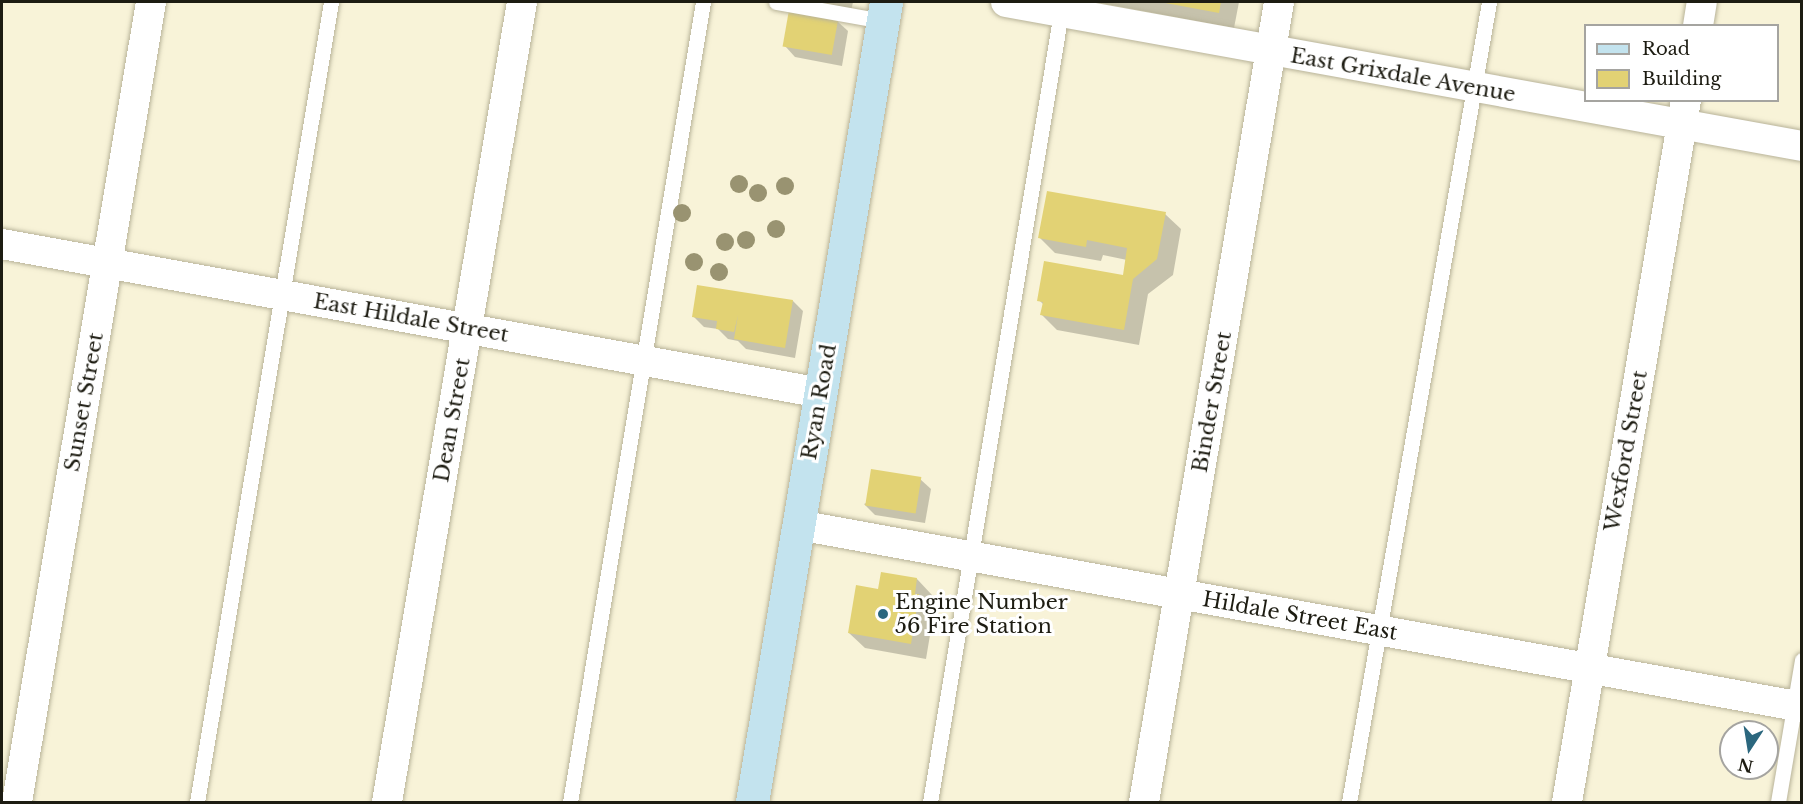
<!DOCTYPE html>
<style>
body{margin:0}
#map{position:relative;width:1803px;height:804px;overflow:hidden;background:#f8f3d8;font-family:"Libre Baskerville",serif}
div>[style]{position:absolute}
.shadow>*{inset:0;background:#0003}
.building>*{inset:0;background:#e2d274;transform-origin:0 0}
.roads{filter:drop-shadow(0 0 2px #b8b399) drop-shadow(0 0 2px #b8b399)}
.lane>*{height:15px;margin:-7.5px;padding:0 7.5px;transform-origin:7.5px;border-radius:7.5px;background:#fff}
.street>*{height:30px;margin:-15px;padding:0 15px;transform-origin:15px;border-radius:15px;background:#fff}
.secondary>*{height:33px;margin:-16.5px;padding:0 16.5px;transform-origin:16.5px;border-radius:16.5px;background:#c3e3ee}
.trees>*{width:18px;height:18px;margin:-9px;border-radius:50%;background:#999371}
.dots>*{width:16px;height:16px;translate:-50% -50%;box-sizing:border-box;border:3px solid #fff;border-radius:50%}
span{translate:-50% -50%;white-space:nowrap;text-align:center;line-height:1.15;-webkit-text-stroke:6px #fff;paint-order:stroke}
.street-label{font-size:21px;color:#1d1c12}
.poi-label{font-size:21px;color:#1d1c12}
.left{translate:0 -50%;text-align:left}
.frame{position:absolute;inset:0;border:3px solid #1d1c12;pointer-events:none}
.legend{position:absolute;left:1584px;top:24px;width:195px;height:78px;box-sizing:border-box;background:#fff;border:2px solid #a5a4a0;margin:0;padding:8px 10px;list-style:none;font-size:18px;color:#1d1c12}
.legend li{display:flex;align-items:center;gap:12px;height:30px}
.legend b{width:30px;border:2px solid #a5a4a0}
.north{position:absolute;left:1719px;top:720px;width:60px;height:60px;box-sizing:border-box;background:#fff;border:2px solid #a5a4a0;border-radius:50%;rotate:192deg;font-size:16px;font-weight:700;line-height:24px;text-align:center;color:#1d1c12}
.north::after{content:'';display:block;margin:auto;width:21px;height:27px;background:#2b677e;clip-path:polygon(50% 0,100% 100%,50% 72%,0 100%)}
</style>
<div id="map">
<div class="shadow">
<i style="clip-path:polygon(791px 2px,853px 2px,851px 12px)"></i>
<i style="clip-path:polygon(1095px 2px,1239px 2px,1234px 28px)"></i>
<i style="clip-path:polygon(837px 21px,848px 31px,842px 66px,795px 57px,785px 46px)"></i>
<i style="clip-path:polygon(1165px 214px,1181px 229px,1173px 275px,1148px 294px,1139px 345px,1057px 330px,1042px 315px,1044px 305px,1039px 300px,1124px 277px,1127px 260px,1103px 255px,1101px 261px,1055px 253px,1040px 238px)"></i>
<i style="clip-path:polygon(793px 301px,803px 311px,795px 358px,746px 349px,738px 341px,728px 339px,718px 329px,704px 327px,693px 316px)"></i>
<i style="clip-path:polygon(920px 479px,931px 489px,925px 523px,875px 515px,864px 504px)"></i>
<i style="clip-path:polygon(917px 579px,932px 595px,930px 608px,934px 611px,926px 659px,865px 648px,849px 633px,880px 590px)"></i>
</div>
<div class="building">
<i style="clip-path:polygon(1160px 2px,1221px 2px,1219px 13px)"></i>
<i style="left:789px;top:10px;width:50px;height:37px;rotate:10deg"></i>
<i style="clip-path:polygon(1047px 191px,1166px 212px,1157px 259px,1133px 279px,1124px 330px,1040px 315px,1043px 302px,1037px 301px,1044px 261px,1123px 275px,1127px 248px,1087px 240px,1086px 247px,1038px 238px)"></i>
<i style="clip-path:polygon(697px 285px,793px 300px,785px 348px,734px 339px,738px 315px,734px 332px,716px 329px,717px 321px,692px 317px)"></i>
<i style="left:871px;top:469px;width:51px;height:37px;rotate:9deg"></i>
<i style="clip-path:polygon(881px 572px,917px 578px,915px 594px,919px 594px,911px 644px,848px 633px,856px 585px,878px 589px)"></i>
</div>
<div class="roads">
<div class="lane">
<i style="left:776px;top:2px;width:109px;rotate:10.1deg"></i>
<i style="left:197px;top:802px;width:811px;rotate:-80.49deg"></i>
<i style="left:570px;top:802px;width:811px;rotate:-80.56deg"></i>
<i style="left:930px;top:802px;width:807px;rotate:-80.58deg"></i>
<i style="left:1349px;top:802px;width:812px;rotate:-80.07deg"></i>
<i style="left:1778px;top:802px;width:144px;rotate:-80.4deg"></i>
</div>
<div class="street">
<i style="left:1006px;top:2px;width:809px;rotate:10.25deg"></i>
<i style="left:1698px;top:26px;width:24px;rotate:-81deg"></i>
<i style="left:2px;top:244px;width:832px;rotate:10.31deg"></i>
<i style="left:798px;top:525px;width:1020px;rotate:10.27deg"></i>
<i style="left:17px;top:802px;width:811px;rotate:-80.49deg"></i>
<i style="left:387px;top:802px;width:811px;rotate:-80.42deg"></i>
<i style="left:1144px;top:802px;width:811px;rotate:-80.42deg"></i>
<i style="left:1567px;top:802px;width:712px;rotate:-80.38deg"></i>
</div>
<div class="secondary">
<i style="left:752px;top:802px;width:811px;rotate:-80.49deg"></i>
</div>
</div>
<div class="trees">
<i style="left:739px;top:184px"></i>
<i style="left:785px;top:186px"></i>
<i style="left:758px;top:193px"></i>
<i style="left:682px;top:213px"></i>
<i style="left:776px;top:229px"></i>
<i style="left:746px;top:240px"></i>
<i style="left:725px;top:242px"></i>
<i style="left:694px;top:262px"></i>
<i style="left:719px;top:272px"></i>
</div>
<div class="dots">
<i style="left:883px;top:614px;background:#2b677e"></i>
</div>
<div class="street-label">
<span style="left:1403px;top:75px;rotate:10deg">East Grixdale Avenue</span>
<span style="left:411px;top:318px;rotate:10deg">East Hildale Street</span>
<span style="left:84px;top:402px;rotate:-80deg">Sunset Street</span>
<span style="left:819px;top:402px;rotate:-80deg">Ryan Road</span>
<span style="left:1212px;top:402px;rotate:-80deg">Binder Street</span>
<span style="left:452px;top:420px;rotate:-80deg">Dean Street</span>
<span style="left:1626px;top:451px;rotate:-80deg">Wexford Street</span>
<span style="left:1300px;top:616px;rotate:10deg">Hildale Street East</span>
</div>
<div class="poi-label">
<span class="left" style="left:895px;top:614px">Engine Number<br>56 Fire Station</span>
</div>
<div class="frame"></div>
<ul class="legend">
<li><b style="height:8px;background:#c3e3ee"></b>Road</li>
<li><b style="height:16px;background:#e2d274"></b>Building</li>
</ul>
<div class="north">N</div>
</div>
